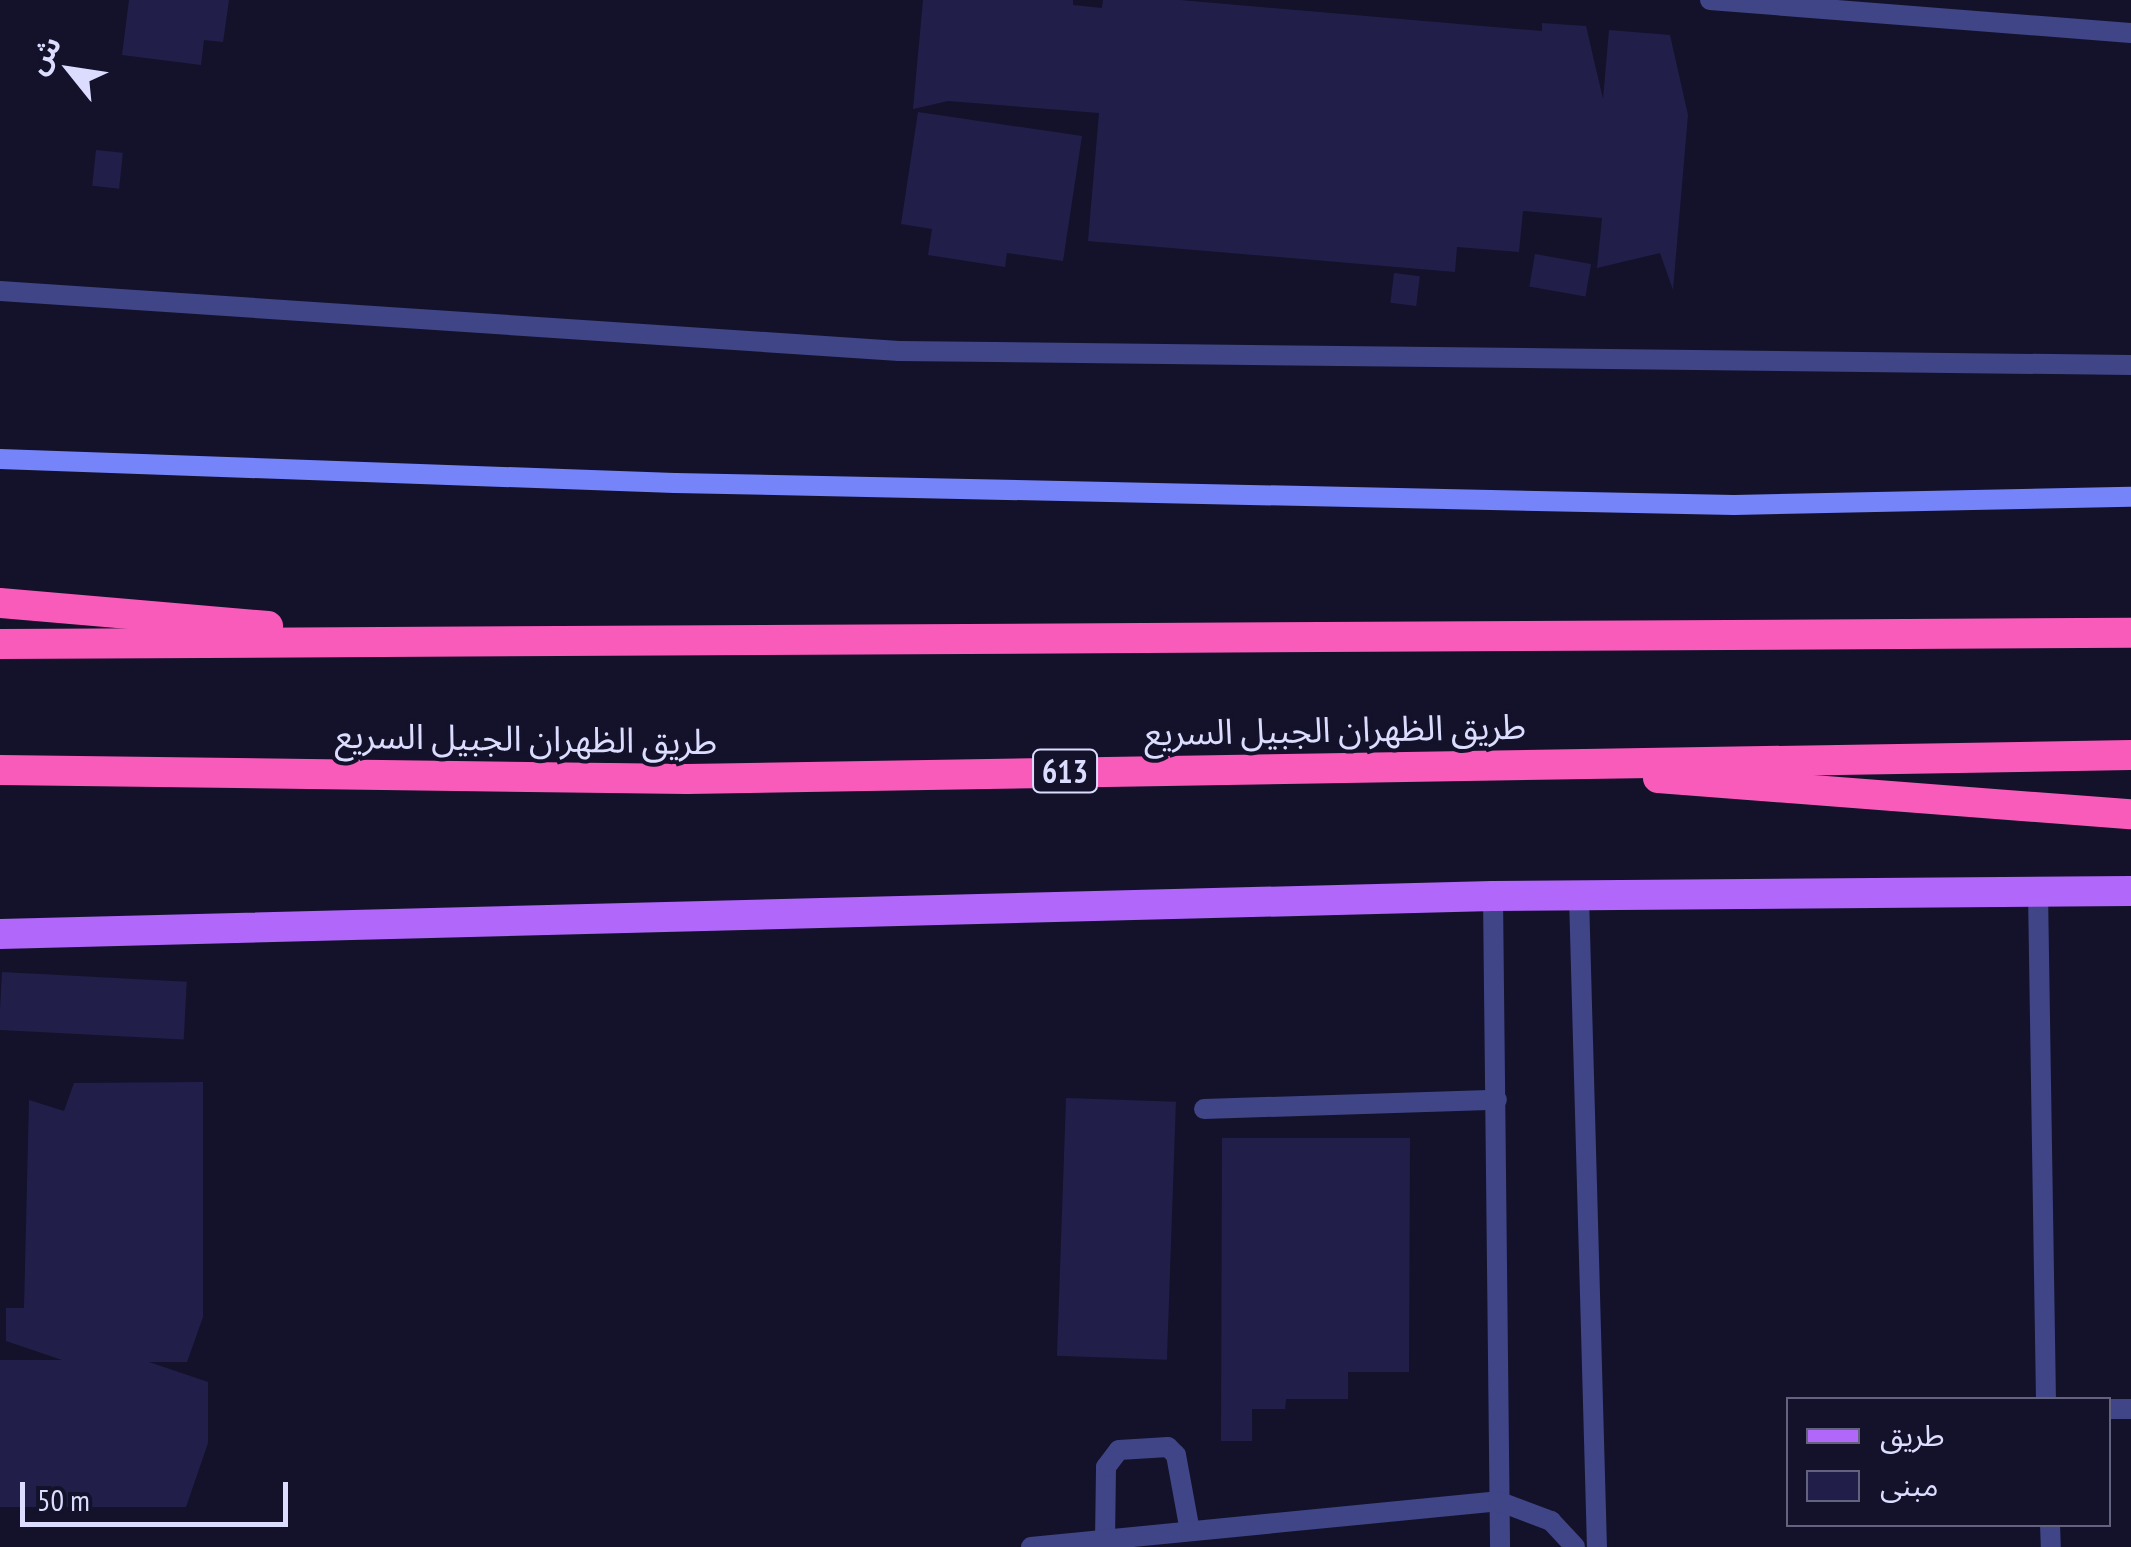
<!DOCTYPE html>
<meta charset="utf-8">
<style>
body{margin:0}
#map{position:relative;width:2131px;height:1547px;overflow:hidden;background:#13122a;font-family:"PT Sans Narrow","Noto Sans Arabic",sans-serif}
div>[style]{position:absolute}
.building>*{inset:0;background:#221e4a;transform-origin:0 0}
.lane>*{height:20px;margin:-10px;padding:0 10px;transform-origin:10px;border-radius:10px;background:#3f4587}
.street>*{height:20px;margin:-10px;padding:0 10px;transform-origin:10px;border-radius:10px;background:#3f4587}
.secondary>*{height:20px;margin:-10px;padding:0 10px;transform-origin:10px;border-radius:10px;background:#7684fa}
.primary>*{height:30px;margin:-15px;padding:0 15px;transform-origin:15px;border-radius:15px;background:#b067fa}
.highway>*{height:30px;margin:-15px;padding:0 15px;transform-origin:15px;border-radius:15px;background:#f95bbb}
span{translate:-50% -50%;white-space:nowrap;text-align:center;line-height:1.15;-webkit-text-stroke:8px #13122a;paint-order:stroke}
.shield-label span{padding:2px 8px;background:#13122a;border:2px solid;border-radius:8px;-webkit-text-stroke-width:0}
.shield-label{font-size:32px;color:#dcdcfe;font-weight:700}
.street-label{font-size:35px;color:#dcdcfe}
.legend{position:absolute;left:1786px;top:1397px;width:325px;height:130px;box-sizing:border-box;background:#13122a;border:2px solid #63637f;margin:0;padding:12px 18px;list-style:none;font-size:30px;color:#dcdcfe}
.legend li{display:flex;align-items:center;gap:20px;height:50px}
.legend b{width:50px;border:2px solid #63637f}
.north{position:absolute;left:20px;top:20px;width:100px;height:100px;-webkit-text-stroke:8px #13122a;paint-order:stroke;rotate:300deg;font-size:28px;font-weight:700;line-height:40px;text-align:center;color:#dcdcfe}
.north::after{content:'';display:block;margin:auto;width:35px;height:45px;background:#dcdcfe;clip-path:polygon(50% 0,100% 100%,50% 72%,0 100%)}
.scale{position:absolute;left:20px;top:1482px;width:268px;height:45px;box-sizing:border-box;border:5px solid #dcdcfe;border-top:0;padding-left:12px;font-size:30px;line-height:35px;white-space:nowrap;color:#dcdcfe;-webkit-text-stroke:8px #13122a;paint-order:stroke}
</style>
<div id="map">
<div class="building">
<i style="clip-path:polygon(129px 0,229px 0,223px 42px,204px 40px,201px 65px,122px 55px)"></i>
<i style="clip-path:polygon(923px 0,1073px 0,1073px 5px,1102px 8px,1103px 0,1180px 0,1542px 31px,1542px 23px,1586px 26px,1603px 99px,1609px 30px,1670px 35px,1688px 115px,1673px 290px,1660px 253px,1597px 268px,1602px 218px,1523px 211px,1519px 252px,1457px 247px,1455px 272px,1088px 241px,1099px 113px,948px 101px,913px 109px)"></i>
<i style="clip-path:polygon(918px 112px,1082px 136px,1063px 261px,1007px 253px,1005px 267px,928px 255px,932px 229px,901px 224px)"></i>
<i style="left:96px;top:150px;width:27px;height:36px;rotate:6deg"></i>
<i style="left:1535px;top:254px;width:57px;height:33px;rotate:10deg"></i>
<i style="left:1394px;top:273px;width:26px;height:30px;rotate:7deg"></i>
<i style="left:2px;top:972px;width:185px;height:58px;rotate:3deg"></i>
<i style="clip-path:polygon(203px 1082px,203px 1317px,187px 1362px,149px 1362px,208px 1382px,208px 1443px,186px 1507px,0 1507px,0 1360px,62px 1360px,6px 1341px,6px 1308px,24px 1308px,29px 1100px,64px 1111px,74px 1083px)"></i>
<i style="left:1066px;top:1098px;width:110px;height:258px;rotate:2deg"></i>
<i style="clip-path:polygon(1222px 1138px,1410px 1138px,1409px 1372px,1348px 1372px,1348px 1399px,1286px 1399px,1285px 1409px,1252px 1409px,1252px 1441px,1221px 1441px)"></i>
</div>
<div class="lane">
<i style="left:1204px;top:1109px;width:293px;rotate:-1.8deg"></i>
<i style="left:1105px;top:1540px;width:73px;rotate:-89.2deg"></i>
<i style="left:1106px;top:1467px;width:21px;rotate:-53deg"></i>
<i style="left:1119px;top:1450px;width:49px;rotate:-3.5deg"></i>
<i style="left:1168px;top:1447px;width:11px;rotate:45deg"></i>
<i style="left:1176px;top:1455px;width:77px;rotate:79.6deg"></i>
</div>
<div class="street">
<i style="left:1710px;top:0;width:422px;rotate:4.5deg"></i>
<i style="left:0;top:291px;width:901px;rotate:3.82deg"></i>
<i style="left:899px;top:351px;width:1232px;rotate:0.65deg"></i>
<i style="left:2038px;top:892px;width:508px;rotate:89.1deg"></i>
<i style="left:1493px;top:896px;width:651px;rotate:89.38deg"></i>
<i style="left:1579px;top:896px;width:651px;rotate:88.42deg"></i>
<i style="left:2108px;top:1409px;width:23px"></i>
<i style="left:2050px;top:1524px;width:23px;rotate:88deg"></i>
<i style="left:1031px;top:1547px;width:469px;rotate:-5.6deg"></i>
<i style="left:1498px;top:1501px;width:57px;rotate:20.7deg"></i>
<i style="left:1551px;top:1521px;width:35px;rotate:47deg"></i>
</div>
<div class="secondary">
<i style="left:0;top:459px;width:675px;rotate:2.04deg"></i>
<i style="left:675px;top:483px;width:1059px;rotate:1.19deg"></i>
<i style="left:1734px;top:505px;width:397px;rotate:-1.2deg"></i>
</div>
<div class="primary">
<i style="left:0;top:934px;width:1493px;rotate:-1.46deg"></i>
<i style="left:1493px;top:896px;width:638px;rotate:-0.45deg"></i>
</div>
<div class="highway">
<i style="left:0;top:603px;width:269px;rotate:4.9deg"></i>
<i style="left:0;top:644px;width:2131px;rotate:-0.3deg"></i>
<i style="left:0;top:770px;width:687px;rotate:0.75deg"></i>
<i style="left:687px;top:779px;width:1444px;rotate:-0.95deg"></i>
<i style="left:1658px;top:778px;width:474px;rotate:4.4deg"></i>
</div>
<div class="shield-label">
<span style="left:1065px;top:771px">613</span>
</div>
<div class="street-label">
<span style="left:1335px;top:729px;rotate:-1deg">طريق الظهران الجبيل السريع</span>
<span style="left:526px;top:738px;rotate:1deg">طريق الظهران الجبيل السريع</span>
</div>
<ul class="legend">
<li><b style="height:12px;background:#b067fa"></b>طريق</li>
<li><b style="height:28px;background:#221e4a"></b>مبنى</li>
</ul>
<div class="north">ش</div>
<div class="scale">50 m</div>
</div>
